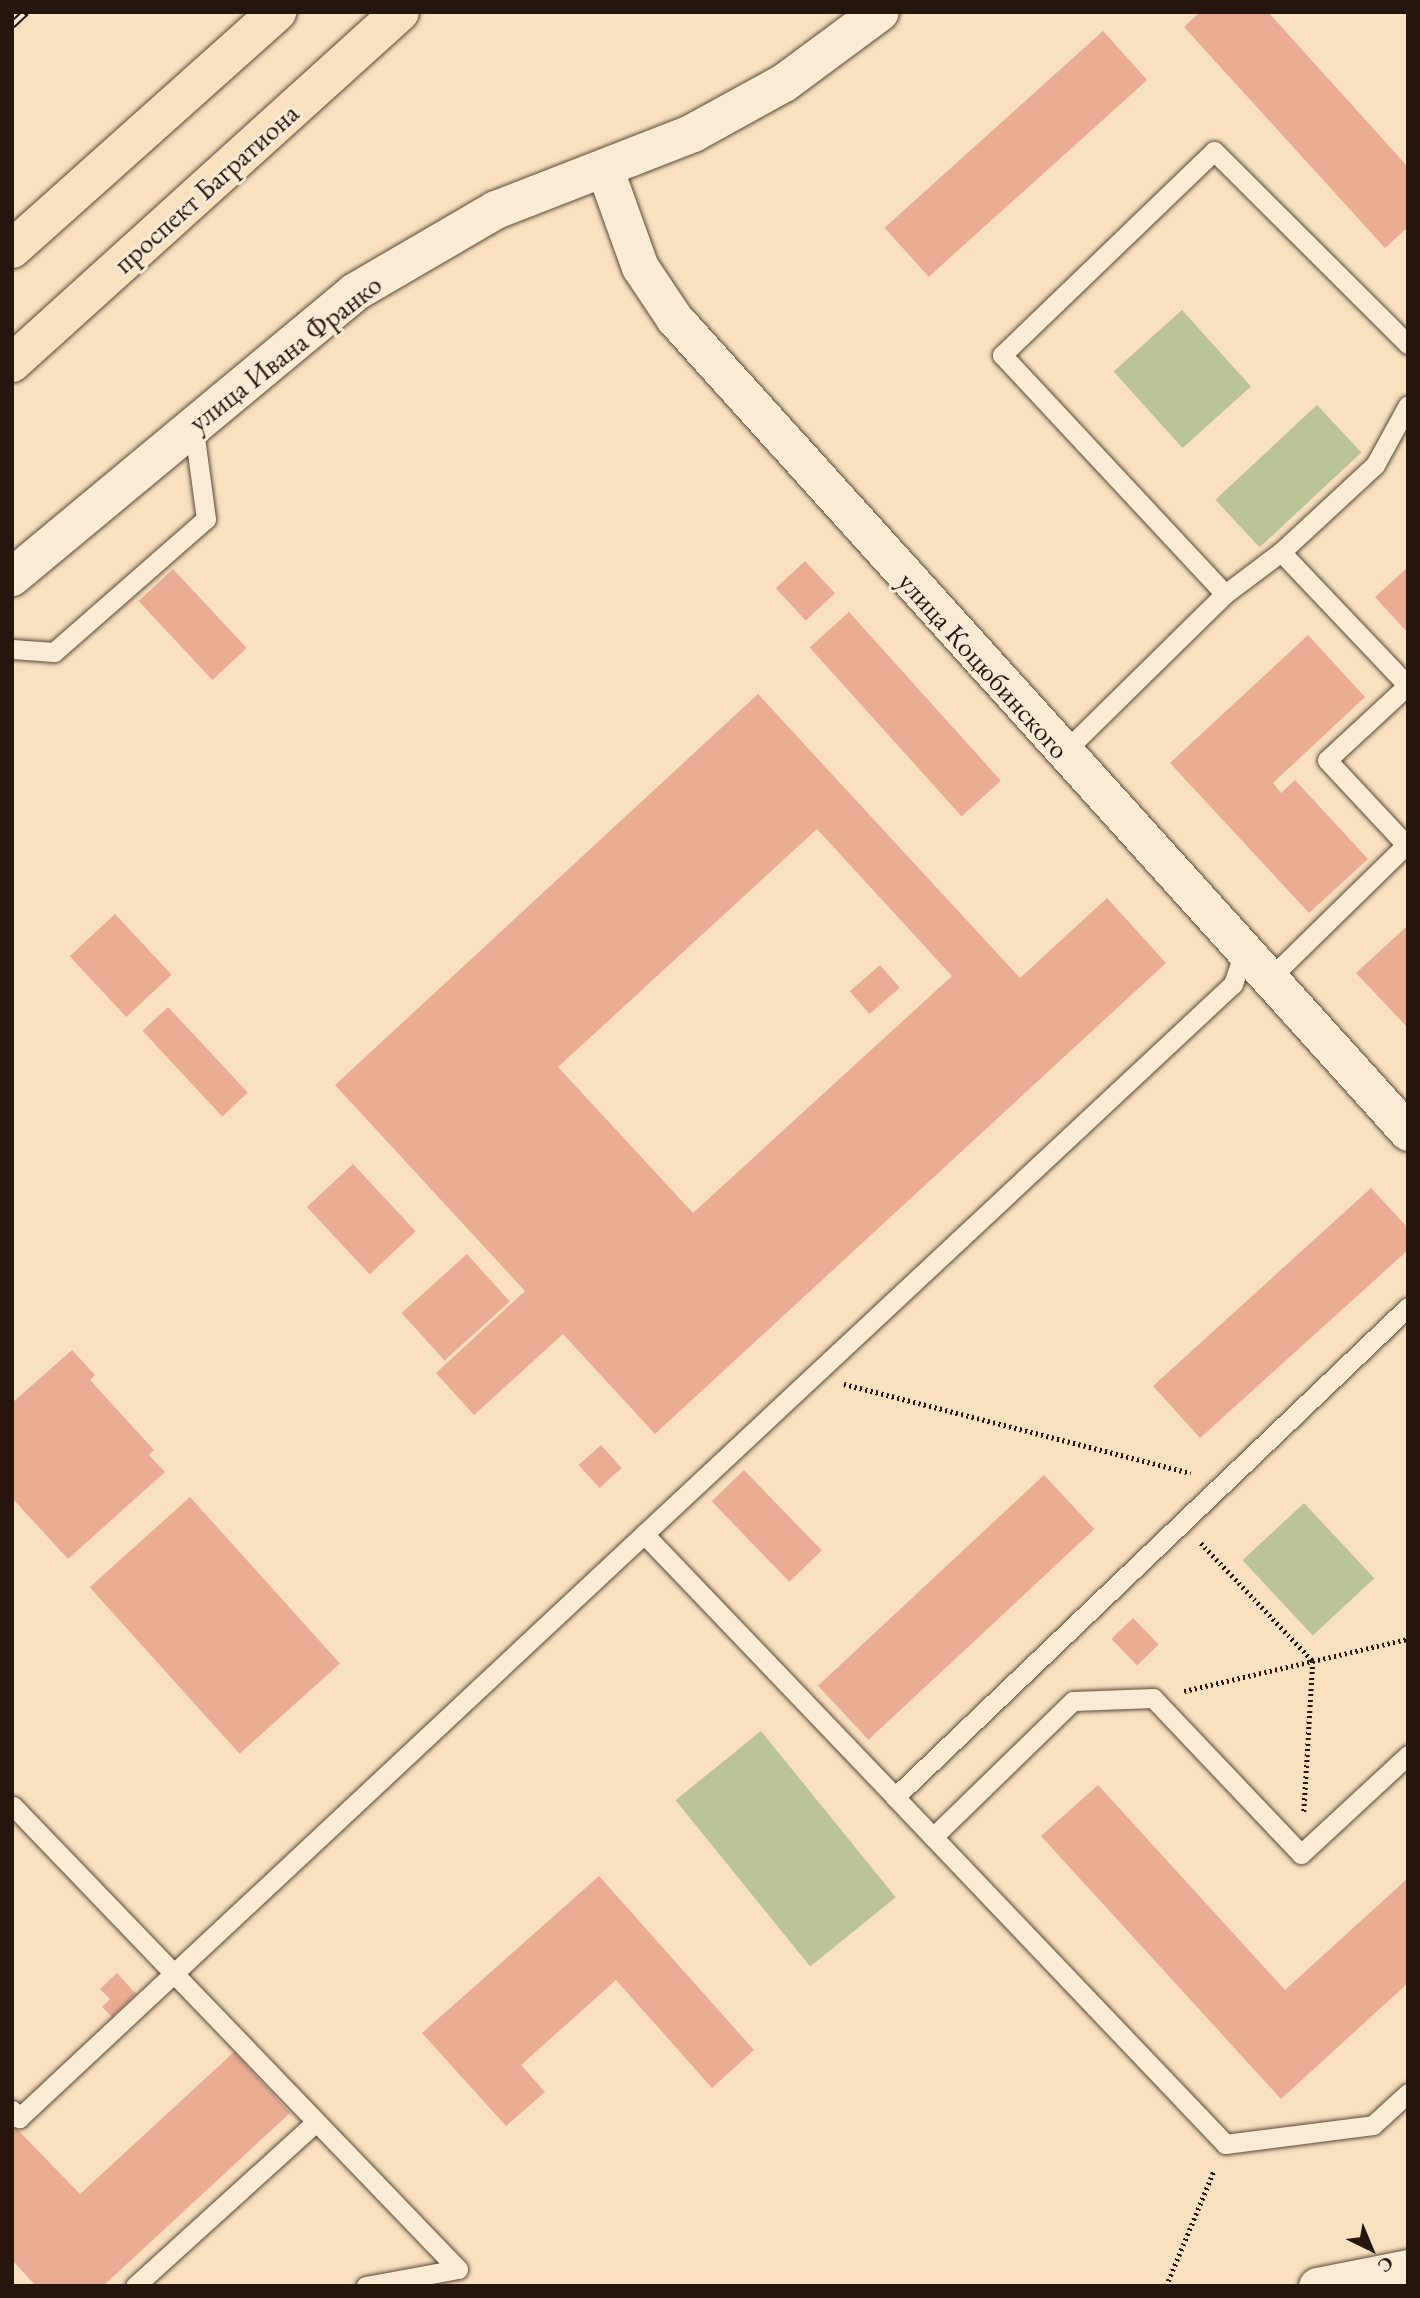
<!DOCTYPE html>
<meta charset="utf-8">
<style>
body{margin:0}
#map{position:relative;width:1420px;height:2298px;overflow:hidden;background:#f9e0be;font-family:"EB Garamond",serif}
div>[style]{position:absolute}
.green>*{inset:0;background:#bac394;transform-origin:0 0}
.building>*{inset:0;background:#e9ac93;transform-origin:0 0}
.path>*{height:4.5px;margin-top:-2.25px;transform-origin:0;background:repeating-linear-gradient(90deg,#25150c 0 2px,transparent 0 5.5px)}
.roads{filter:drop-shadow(0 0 2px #5a4838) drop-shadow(0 0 2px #5a4838)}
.service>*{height:19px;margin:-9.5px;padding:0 9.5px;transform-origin:9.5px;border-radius:9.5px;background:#fbebd5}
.minor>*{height:37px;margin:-18.5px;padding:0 18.5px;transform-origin:18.5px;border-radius:18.5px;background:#fbebd5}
.tertiary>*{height:38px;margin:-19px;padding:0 19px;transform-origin:19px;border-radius:19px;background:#fbebd5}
.primary>*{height:38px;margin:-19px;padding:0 19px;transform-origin:19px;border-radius:19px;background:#f9e0be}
.rail>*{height:8px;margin-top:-4px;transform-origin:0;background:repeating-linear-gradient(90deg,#fbebd5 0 16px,#25150c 0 32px);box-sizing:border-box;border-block:2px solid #25150c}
span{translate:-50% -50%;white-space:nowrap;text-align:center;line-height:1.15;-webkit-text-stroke:6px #fbebd5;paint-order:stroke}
.street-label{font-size:28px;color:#25150c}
.frame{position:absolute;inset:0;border:14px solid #25150c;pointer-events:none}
.north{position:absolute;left:1336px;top:2214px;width:70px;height:70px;-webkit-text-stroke:5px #fbebd5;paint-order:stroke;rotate:137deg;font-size:19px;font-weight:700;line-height:28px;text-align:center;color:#25150c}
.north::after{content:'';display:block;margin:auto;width:24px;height:32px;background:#25150c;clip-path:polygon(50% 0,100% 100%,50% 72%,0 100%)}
</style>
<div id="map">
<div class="green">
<i style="left:1182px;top:310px;width:103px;height:92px;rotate:48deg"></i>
<i style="left:1317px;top:405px;width:65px;height:139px;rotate:47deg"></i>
<i style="left:1304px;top:1503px;width:103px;height:84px;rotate:47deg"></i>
<i style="left:761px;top:1731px;width:214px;height:110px;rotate:51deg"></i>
</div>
<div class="building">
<i style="clip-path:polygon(1200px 12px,1268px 12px,1408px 167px,1408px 227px,1385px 248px,1184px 27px)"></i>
<i style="left:1103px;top:31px;width:66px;height:294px;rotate:48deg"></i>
<i style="left:805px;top:561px;width:44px;height:40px;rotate:47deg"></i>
<i style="clip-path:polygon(1408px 567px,1408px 633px,1375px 597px)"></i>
<i style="left:173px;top:569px;width:108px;height:47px;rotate:47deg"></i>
<i style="left:849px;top:612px;width:227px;height:53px;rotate:48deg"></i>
<i style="clip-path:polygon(1308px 635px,1365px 697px,1273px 783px,1281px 793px,1295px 780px,1368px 859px,1309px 913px,1170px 763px)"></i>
<i style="clip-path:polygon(evenodd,758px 694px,1020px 978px,1107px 898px,1166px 963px,655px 1434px,563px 1334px,474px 1415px,436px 1373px,525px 1291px,335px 1085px,758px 694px,817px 829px,952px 976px,693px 1213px,558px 1067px,817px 829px)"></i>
<i style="left:115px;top:914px;width:83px;height:62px;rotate:47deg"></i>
<i style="clip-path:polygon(1406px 927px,1408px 929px,1408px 1028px,1356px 973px)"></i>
<i style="left:880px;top:965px;width:30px;height:40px;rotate:49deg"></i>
<i style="left:168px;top:1007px;width:117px;height:35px;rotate:47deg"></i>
<i style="left:353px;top:1164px;width:92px;height:63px;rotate:47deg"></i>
<i style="clip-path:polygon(1371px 1188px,1408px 1228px,1408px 1250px,1200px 1438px,1153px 1386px)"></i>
<i style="left:467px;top:1254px;width:64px;height:88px;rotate:48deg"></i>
<i style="clip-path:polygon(72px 1350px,95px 1375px,90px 1380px,154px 1450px,149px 1455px,165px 1472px,68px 1559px,12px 1498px,12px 1403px)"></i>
<i style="left:601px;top:1445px;width:31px;height:30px;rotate:48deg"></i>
<i style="left:744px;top:1470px;width:112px;height:45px;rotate:46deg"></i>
<i style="left:1044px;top:1475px;width:74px;height:309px;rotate:47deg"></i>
<i style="left:190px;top:1497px;width:224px;height:135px;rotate:48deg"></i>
<i style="left:1133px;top:1618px;width:37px;height:30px;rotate:46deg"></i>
<i style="clip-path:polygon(1098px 1785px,1285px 1990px,1408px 1878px,1408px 1983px,1281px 2099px,1041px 1836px)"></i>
<i style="clip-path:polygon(599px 1876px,754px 2050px,712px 2088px,616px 1980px,521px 2065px,545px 2092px,506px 2126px,422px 2033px)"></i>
<i style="clip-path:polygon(117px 1973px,136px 1994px,112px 2017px,102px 2007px,110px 1999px,100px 1989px)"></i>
<i style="clip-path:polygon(234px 2052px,290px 2113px,103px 2286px,36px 2286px,12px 2260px,12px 2124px,80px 2194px)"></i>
</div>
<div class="path">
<i style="left:844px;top:1384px;width:358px;rotate:14.4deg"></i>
<i style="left:1201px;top:1543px;width:163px;rotate:46.5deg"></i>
<i style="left:1313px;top:1661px;width:151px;rotate:93.4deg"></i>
<i style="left:1184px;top:1691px;width:230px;rotate:-13.1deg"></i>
<i style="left:1166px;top:2286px;width:126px;rotate:-67.5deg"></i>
</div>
<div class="roads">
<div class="service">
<i style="left:1281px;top:552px;width:183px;rotate:46.5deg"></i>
<i style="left:1225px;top:594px;width:70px;rotate:-36.9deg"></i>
<i style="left:1281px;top:552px;width:128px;rotate:-42.8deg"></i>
<i style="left:1375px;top:465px;width:68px;rotate:-61.2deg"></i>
<i style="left:12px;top:649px;width:42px;rotate:4.1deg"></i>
<i style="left:54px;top:652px;width:202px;rotate:-41.2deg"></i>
<i style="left:206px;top:519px;width:97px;rotate:-97.7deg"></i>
<i style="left:1408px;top:685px;width:110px;rotate:137.2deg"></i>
<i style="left:1327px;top:760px;width:119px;rotate:47deg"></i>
<i style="left:1063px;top:753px;width:227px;rotate:-44.5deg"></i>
<i style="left:1225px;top:594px;width:327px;rotate:-133deg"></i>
<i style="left:1002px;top:355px;width:294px;rotate:-43.9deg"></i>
<i style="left:1214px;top:151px;width:274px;rotate:44.9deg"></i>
<i style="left:1269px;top:979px;width:192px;rotate:-44.4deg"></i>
<i style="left:644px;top:1534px;width:364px;rotate:46.3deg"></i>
<i style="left:895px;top:1797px;width:709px;rotate:-43.69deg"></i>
<i style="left:895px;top:1797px;width:479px;rotate:46.4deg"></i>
<i style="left:1225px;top:2144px;width:149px;rotate:-7.3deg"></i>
<i style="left:1373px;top:2125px;width:47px;rotate:-42.4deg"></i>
<i style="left:13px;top:1806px;width:642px;rotate:46.14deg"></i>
<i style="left:458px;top:2269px;width:94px;rotate:169.5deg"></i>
<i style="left:933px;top:1837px;width:195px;rotate:-44.2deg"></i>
<i style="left:1073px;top:1701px;width:80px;rotate:-2.1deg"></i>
<i style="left:1153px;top:1698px;width:215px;rotate:46.5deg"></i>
<i style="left:1301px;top:1854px;width:146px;rotate:-42.8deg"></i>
<i style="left:12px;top:2110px;width:11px;rotate:49deg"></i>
<i style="left:19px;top:2118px;width:1661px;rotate:-43.05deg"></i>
<i style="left:1233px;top:984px;width:34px;rotate:-71deg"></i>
<i style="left:135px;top:2286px;width:244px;rotate:-42.2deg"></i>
</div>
<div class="minor">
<i style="left:605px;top:170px;width:103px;rotate:70.2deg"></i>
<i style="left:640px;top:267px;width:61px;rotate:56.3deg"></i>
<i style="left:674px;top:318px;width:1096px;rotate:47.96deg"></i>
<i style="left:1317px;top:2286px;width:93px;rotate:-11.2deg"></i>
</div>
<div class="tertiary">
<i style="left:12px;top:577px;width:446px;rotate:-39.7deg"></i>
<i style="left:355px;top:292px;width:163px;rotate:-30.2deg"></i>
<i style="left:496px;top:210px;width:212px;rotate:-21.3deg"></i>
<i style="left:693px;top:133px;width:104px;rotate:-28.8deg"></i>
<i style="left:784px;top:83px;width:119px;rotate:-36.5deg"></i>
</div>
<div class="primary">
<i style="left:12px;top:249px;width:356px;rotate:-41.8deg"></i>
<i style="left:12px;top:363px;width:523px;rotate:-42.13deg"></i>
</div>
</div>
<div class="rail">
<i style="left:12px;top:25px;width:19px;rotate:-43deg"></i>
</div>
<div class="street-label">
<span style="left:206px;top:188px;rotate:-42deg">проспект Багратиона</span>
<span style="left:285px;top:353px;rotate:-38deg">улица Ивана Франко</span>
<span style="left:984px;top:665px;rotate:48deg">улица Коцюбинского</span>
</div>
<div class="frame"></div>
<div class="north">С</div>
</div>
